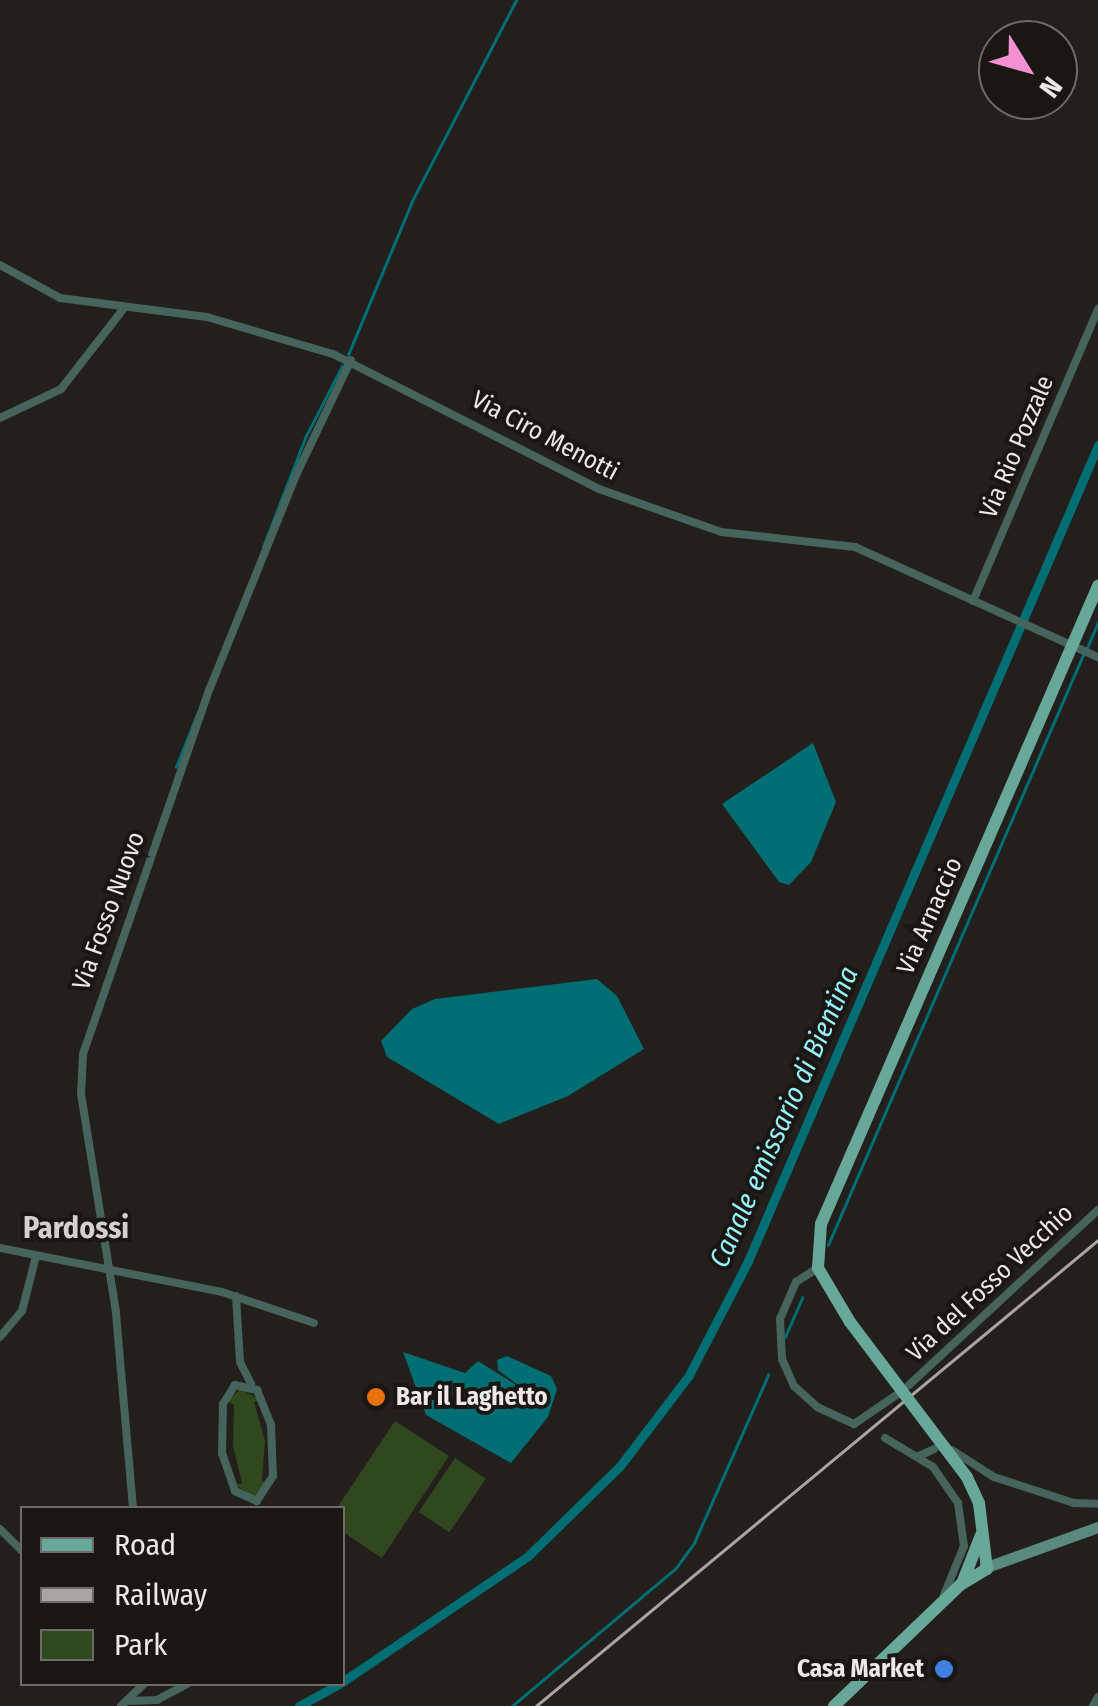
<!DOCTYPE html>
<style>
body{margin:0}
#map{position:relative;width:1098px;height:1706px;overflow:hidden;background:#221f1d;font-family:"Fira Sans Condensed",sans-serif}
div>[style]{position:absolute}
.green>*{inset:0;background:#30481e;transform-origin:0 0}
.water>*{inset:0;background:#006e73}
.stream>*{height:2.5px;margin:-1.25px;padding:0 1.25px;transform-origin:1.25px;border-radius:1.25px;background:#006e73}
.canal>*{height:9px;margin:-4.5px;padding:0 4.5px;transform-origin:4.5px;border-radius:4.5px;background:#006e73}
.street>*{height:8px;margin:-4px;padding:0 4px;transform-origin:4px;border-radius:4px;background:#46645c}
.secondary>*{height:11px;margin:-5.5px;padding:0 5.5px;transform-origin:5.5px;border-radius:5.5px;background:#5a8a7e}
.primary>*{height:12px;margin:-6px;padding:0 6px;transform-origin:6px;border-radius:6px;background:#68a898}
.rail>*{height:2.5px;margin:-1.25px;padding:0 1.25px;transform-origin:1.25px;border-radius:1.25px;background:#a8a5a3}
.primary-bridge>*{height:12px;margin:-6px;padding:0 6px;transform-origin:6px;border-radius:6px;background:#68a898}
.dots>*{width:28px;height:28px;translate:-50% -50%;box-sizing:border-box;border:5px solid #191614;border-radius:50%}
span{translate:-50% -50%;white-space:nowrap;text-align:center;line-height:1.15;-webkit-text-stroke:8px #191614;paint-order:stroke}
.street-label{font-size:25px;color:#ece9e8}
.poi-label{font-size:25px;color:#ece9e8;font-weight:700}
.left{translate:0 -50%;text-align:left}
.right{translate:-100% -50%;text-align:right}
.water-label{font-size:28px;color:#96f5fb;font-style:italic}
.quarter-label{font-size:30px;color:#d5d0ce;font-weight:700}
.legend{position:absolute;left:20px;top:1506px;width:325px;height:180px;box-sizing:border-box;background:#191614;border:2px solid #6d6a69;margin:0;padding:12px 18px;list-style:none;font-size:30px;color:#ece9e8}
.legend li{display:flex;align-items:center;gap:20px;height:50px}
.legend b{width:50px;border:2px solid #6d6a69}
.north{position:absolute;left:978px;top:20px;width:100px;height:100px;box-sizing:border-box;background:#191614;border:2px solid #6d6a69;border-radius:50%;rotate:127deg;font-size:28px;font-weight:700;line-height:40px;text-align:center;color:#ece9e8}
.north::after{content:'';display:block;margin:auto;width:35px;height:45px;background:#f591d2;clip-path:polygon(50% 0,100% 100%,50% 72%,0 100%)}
</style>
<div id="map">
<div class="green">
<i style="clip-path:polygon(240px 1389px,261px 1400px,254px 1402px,265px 1441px,262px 1481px,269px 1484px,256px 1498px,235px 1485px,242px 1483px,233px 1446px,234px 1405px,228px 1401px)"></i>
<i style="clip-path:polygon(395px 1421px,449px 1456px,382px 1558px,343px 1532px,342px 1508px,337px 1508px)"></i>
<i style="left:455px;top:1458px;width:37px;height:65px;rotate:34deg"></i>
</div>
<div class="water">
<i style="clip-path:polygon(813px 743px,836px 802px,811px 862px,789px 885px,779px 882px,722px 804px)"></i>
<i style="clip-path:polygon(597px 979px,617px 996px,644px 1049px,568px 1096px,499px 1124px,387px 1057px,381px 1041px,412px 1009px,435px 999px)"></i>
<i style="clip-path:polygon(403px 1352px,465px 1373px,478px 1361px,529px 1393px,498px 1370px,497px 1360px,507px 1356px,551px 1376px,557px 1389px,548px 1417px,511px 1463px,426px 1415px)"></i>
</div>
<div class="stream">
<i style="left:348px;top:355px;width:167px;rotate:-67.4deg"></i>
<i style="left:412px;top:201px;width:226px;rotate:-62.6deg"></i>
<i style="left:263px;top:547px;width:117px;rotate:-68.9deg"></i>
<i style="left:305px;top:438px;width:81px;rotate:-62.8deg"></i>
<i style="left:1087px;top:648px;width:28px;rotate:-67deg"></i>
<i style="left:176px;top:767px;width:59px;rotate:-68.2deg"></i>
<i style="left:828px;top:1245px;width:643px;rotate:-66.63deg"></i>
<i style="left:785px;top:1337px;width:43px;rotate:-66.4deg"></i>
<i style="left:512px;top:1706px;width:214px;rotate:-40.1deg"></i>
<i style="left:676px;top:1568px;width:31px;rotate:-54deg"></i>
<i style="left:694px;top:1543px;width:184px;rotate:-66.2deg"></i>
</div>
<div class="canal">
<i style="left:342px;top:1682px;width:225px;rotate:-34.1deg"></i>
<i style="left:528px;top:1556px;width:129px;rotate:-44.4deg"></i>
<i style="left:620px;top:1466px;width:114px;rotate:-52.8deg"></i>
<i style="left:689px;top:1375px;width:128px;rotate:-62.6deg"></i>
<i style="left:748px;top:1261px;width:888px;rotate:-66.78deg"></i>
<i style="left:299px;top:1706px;width:46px;rotate:-28.8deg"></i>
</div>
<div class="street">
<i style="left:0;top:265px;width:68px;rotate:28.8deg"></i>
<i style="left:60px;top:298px;width:148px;rotate:7.4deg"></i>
<i style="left:207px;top:317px;width:131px;rotate:16.4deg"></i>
<i style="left:333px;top:354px;width:298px;rotate:26.9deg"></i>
<i style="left:599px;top:489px;width:129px;rotate:19.4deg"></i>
<i style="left:721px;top:532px;width:135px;rotate:6.4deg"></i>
<i style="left:855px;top:547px;width:267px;rotate:24.4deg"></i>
<i style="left:0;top:418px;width:68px;rotate:-25.4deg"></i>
<i style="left:61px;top:389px;width:103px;rotate:-52.1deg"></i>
<i style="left:973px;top:601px;width:318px;rotate:-66.8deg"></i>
<i style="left:0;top:1248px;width:226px;rotate:11.2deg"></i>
<i style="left:222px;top:1292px;width:97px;rotate:18.6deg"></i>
<i style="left:818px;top:1268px;width:26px;rotate:148deg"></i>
<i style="left:796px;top:1282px;width:40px;rotate:113.4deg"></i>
<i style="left:780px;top:1319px;width:40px;rotate:87.1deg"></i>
<i style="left:782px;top:1359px;width:30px;rotate:66deg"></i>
<i style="left:794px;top:1386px;width:31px;rotate:42deg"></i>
<i style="left:817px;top:1407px;width:41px;rotate:24.7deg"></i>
<i style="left:854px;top:1424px;width:53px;rotate:-34.3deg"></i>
<i style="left:236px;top:1296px;width:66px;rotate:86.5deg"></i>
<i style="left:240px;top:1362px;width:25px;rotate:63deg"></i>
<i style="left:0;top:1337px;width:34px;rotate:-50deg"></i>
<i style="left:22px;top:1311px;width:57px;rotate:-75.7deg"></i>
<i style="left:235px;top:1385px;width:23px;rotate:13deg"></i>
<i style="left:257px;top:1390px;width:38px;rotate:68deg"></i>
<i style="left:271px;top:1425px;width:51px;rotate:87.8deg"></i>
<i style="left:273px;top:1476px;width:30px;rotate:123deg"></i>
<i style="left:257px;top:1501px;width:24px;rotate:-156deg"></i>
<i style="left:235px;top:1491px;width:40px;rotate:-108.9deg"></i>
<i style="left:222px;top:1453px;width:49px;rotate:-88.8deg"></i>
<i style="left:223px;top:1404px;width:22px;rotate:-58deg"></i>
<i style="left:909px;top:1385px;width:258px;rotate:-42.8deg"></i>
<i style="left:885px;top:1438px;width:56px;rotate:31.1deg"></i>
<i style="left:933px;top:1467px;width:44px;rotate:55.2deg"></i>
<i style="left:958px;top:1503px;width:43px;rotate:82.1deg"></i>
<i style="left:964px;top:1546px;width:53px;rotate:112.2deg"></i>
<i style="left:952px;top:1450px;width:50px;rotate:32.7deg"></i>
<i style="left:994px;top:1477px;width:84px;rotate:18deg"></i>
<i style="left:1074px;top:1503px;width:24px;rotate:2deg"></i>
<i style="left:919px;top:1456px;width:17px;rotate:-25deg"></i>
<i style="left:133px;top:1508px;width:197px;rotate:-95deg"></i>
<i style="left:116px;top:1312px;width:221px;rotate:-99.1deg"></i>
<i style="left:81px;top:1094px;width:40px;rotate:-87.1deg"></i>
<i style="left:83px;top:1054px;width:387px;rotate:-70.9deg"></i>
<i style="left:210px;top:688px;width:232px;rotate:-68deg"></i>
<i style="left:297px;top:473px;width:125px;rotate:-64.5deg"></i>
<i style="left:0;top:1529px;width:31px;rotate:45deg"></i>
<i style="left:129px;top:1701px;width:28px;rotate:-2deg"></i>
<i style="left:157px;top:1700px;width:34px;rotate:-28deg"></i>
<i style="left:121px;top:1706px;width:32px;rotate:-44deg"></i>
<i style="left:1093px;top:1706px;width:10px;rotate:-61deg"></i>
</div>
<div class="secondary">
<i style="left:984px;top:1568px;width:121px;rotate:-19.8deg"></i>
</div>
<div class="primary">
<i style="left:850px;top:1322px;width:63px;rotate:-120.7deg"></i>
<i style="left:818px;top:1268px;width:44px;rotate:-86.1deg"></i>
<i style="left:821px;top:1224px;width:696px;rotate:-66.53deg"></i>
<i style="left:963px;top:1581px;width:49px;rotate:-68.6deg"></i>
<i style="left:834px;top:1706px;width:175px;rotate:-43.8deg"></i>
<i style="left:960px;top:1585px;width:31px;rotate:-31deg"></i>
<i style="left:987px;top:1569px;width:66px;rotate:-96.9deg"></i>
<i style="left:979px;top:1503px;width:29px;rotate:-115deg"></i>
</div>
<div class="rail">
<i style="left:536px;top:1706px;width:730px;rotate:-39.66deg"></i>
</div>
<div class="primary-bridge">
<i style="left:850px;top:1322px;width:194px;rotate:53deg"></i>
</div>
<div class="dots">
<i style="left:376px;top:1397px;background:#e8710a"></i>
<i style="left:944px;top:1669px;background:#3f7fe0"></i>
</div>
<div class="street-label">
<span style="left:545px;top:436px;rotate:28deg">Via Ciro Menotti</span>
<span style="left:1017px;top:447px;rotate:-67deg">Via Rio Pozzale</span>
<span style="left:109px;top:911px;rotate:-70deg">Via Fosso Nuovo</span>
<span style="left:930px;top:916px;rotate:-66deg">Via Arnaccio</span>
<span style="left:990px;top:1283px;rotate:-43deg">Via del Fosso Vecchio</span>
</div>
<div class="poi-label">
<span class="left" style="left:396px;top:1397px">Bar il Laghetto</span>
<span class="right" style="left:924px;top:1669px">Casa Market</span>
</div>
<div class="water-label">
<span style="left:784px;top:1117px;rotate:-66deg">Canale emissario di Bientina</span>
</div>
<div class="quarter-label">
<span style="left:76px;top:1228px">Pardossi</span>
</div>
<ul class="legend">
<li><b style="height:12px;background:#68a898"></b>Road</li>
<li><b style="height:12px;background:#a8a5a3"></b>Railway</li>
<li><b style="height:28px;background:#30481e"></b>Park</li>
</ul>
<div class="north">N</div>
</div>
